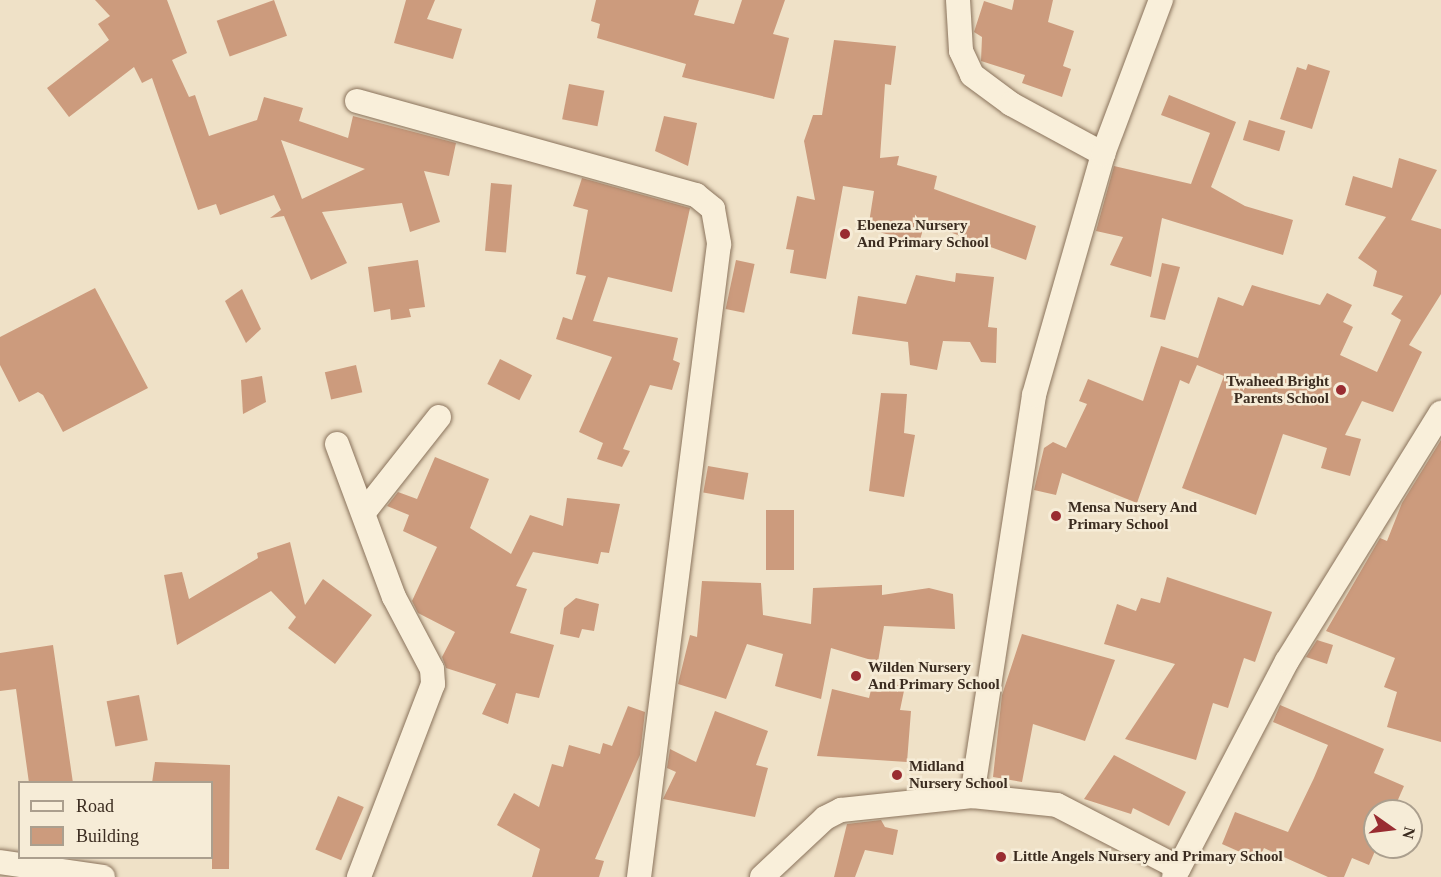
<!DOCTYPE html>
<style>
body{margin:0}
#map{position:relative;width:1441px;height:877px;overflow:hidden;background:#efe1c7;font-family:"Times New Roman",serif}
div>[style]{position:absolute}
.building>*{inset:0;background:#cc9b7d;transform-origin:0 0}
.roads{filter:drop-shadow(0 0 2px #8a735c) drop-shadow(0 0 2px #8a735c)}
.street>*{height:24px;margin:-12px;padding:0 12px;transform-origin:12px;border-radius:12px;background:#f9efda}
.dots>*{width:16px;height:16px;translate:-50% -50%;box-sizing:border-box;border:3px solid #f6ecd7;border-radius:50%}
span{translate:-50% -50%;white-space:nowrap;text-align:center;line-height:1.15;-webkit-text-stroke:5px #f6ecd7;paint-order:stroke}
.poi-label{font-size:15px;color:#3b2c20;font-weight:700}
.left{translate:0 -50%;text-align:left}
.right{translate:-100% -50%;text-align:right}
.legend{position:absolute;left:18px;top:781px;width:195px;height:78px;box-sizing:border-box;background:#f6ecd7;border:2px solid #ab9f8e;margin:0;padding:8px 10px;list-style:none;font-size:18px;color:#3b2c20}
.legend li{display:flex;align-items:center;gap:12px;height:30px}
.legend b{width:30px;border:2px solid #ab9f8e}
.north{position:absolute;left:1363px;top:799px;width:60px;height:60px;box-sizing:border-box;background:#f6ecd7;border:2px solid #ab9f8e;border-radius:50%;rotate:104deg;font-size:16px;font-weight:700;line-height:24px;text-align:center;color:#3b2c20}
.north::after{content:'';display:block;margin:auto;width:21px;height:27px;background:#992c31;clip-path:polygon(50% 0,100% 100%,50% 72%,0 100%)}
</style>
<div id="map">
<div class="building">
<i style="clip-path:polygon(evenodd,95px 0,167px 0,187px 53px,172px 60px,189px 97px,195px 95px,209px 136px,257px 120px,264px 97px,303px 108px,299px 121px,348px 138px,353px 116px,456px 143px,449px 176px,424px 171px,440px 222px,410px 232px,402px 203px,322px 212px,347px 263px,311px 280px,284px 216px,270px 218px,281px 210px,274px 195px,220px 215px,216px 204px,198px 210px,152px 78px,142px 83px,134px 67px,69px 117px,47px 88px,109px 40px,98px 24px,110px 16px,95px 0,281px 140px,365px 169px,302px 199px,281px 140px)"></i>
<i style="left:274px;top:0;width:38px;height:61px;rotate:70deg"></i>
<i style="clip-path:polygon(406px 0,435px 0,427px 19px,462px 29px,453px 59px,394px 43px)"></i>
<i style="clip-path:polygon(596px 0,699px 0,694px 15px,734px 24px,742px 0,785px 0,773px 34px,789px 38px,774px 99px,682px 77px,686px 64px,597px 38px,600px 24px,591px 21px)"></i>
<i style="clip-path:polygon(1014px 0,1053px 0,1048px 22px,1074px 31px,1063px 66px,1071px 69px,1062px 97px,1022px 83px,1025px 75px,981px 61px,982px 37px,974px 32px,984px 1px,1012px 10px)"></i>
<i style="clip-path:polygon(834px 40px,896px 46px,891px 85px,885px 84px,880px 158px,899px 156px,897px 165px,937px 176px,934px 189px,1036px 226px,1026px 260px,925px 223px,919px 243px,868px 229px,874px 191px,843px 186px,826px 279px,790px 273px,794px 250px,786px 249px,797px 196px,815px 200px,804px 141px,813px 115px,822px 115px)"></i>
<i style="clip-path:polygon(1308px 64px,1330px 71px,1312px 129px,1280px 119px,1297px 67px,1306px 70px)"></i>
<i style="left:569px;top:84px;width:36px;height:36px;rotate:11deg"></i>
<i style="clip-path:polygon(1169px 95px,1236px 122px,1211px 187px,1245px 206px,1293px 220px,1283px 255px,1162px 218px,1151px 277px,1110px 265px,1123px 237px,1096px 231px,1114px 166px,1191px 184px,1210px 133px,1161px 115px)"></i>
<i style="clip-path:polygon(664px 116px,697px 123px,688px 166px,655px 151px)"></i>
<i style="left:1249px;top:120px;width:38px;height:21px;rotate:17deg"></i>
<i style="clip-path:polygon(1399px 158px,1437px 170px,1411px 220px,1441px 229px,1441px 294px,1409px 345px,1422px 352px,1393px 412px,1362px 401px,1345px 435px,1361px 439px,1350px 476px,1321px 468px,1327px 448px,1283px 434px,1256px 515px,1182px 488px,1224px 376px,1197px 365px,1189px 384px,1180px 380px,1137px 503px,1062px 473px,1056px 495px,1034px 490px,1044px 448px,1053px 442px,1066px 448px,1087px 404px,1079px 401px,1088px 379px,1143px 401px,1161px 346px,1198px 358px,1218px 297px,1243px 306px,1252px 285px,1320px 305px,1327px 293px,1352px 305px,1343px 322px,1353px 327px,1340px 355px,1377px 372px,1401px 320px,1391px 314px,1403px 296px,1373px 286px,1377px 271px,1358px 258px,1386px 217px,1345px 205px,1353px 176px,1392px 188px)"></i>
<i style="clip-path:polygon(582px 178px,690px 208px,672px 292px,608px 277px,593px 321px,678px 338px,673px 360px,680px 363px,672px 390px,650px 385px,623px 449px,630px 451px,622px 467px,597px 459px,603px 443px,579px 432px,612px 357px,556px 339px,563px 317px,572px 320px,586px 276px,576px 274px,588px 210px,573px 206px)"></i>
<i style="left:491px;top:183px;width:21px;height:68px;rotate:5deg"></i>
<i style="clip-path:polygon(418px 260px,425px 307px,409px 309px,411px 317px,391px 320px,390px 309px,374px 312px,368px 267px)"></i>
<i style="left:736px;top:260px;width:19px;height:50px;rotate:12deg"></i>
<i style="clip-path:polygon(1162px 263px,1180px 267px,1165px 320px,1150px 317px)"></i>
<i style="clip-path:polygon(956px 273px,994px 277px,988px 327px,997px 328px,996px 363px,981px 362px,970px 342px,943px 341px,937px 370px,910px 365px,908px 342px,852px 334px,858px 296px,906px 304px,916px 275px,955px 282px)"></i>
<i style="clip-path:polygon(95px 288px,148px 388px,63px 432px,43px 395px,38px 392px,19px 402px,0 365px,0 337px)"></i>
<i style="clip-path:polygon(242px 289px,261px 329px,246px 343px,225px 301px)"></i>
<i style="left:500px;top:359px;width:36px;height:28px;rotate:27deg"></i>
<i style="left:356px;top:365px;width:28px;height:32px;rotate:77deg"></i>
<i style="clip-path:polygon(262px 376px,266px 402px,243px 414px,241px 380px)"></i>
<i style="clip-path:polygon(881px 393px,907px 394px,904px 433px,915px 435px,904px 497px,869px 491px)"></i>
<i style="clip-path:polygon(1441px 440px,1441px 742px,1387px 727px,1397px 692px,1384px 687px,1395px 658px,1326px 631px,1380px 538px,1387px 541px,1402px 503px)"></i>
<i style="clip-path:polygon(435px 457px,489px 479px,470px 528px,511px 554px,530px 515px,563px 526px,567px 498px,620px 504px,609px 553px,601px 552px,598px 564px,533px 552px,516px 586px,527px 589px,510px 633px,554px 645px,539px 698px,516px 693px,508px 724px,482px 714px,496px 684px,446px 668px,442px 657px,455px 632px,418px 613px,412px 601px,437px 547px,403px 531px,409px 515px,387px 506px,398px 492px,417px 499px)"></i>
<i style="left:708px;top:466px;width:41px;height:27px;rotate:10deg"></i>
<i style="left:766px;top:510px;width:28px;height:60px"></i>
<i style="clip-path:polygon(290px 542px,305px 605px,323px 579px,372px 615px,335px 664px,288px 628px,296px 617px,271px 591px,177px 645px,164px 575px,182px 572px,189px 599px,258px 558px,257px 553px)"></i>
<i style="clip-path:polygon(1167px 577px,1272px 612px,1255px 662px,1244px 658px,1228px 708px,1213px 703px,1196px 760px,1125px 739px,1175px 664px,1104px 644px,1117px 604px,1136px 611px,1141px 598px,1160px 603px)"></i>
<i style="clip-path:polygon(702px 581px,761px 583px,763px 615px,811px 624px,813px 588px,882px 585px,882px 595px,929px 588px,953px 594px,955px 629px,884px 626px,878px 662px,831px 648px,821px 699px,775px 686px,783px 654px,747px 644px,726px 699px,678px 684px,690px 635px,697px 637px)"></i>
<i style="clip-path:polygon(576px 598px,599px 604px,594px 631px,582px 629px,579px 638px,560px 634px,564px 608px)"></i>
<i style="clip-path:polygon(1022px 634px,1115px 660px,1085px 741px,1033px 724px,1022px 782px,993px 777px,1002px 695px)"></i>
<i style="clip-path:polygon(1317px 640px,1333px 645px,1327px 664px,1306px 657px)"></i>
<i style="clip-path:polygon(53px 645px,73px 783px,29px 783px,16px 689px,0 691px,0 653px)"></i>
<i style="clip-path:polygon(873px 682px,905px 686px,900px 710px,911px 711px,907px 762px,817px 756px,832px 689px,869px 698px)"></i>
<i style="left:139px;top:695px;width:46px;height:33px;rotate:79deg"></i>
<i style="clip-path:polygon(1280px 705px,1384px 749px,1374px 773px,1404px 786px,1393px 811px,1375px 811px,1375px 851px,1369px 865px,1352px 858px,1344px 877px,1328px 877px,1264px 848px,1258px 860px,1222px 844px,1235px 812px,1288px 832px,1314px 778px,1328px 745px,1273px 722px)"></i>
<i style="clip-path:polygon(628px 706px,645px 712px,640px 755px,595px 859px,604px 861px,599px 877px,532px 877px,540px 849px,497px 825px,514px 793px,539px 807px,552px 764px,563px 767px,569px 745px,600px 754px,603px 743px,612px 746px)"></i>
<i style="clip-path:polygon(715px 711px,768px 731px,756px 765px,768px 768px,755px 817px,663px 799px,676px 772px,667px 768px,670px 749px,696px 762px)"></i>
<i style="clip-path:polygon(1114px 755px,1186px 792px,1169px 826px,1133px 808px,1131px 814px,1084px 799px)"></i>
<i style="clip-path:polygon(155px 762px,230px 765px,229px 869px,212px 869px,212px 783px,152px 783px)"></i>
<i style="left:338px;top:796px;width:28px;height:58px;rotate:23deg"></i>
<i style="clip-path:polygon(881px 820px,885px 827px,898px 830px,893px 855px,865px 850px,855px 877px,834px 877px,847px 824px)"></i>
</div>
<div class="roads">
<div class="street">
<i style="left:958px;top:0;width:51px;rotate:86.6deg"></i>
<i style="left:961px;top:51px;width:26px;rotate:65deg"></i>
<i style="left:972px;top:75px;width:49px;rotate:36.6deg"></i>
<i style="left:1011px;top:104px;width:105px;rotate:28.5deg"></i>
<i style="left:357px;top:101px;width:352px;rotate:15.5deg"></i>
<i style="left:696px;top:195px;width:22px;rotate:39deg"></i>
<i style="left:713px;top:209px;width:36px;rotate:80deg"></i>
<i style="left:719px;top:244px;width:638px;rotate:97.2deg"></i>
<i style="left:337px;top:444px;width:163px;rotate:69.6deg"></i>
<i style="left:394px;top:597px;width:81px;rotate:62.2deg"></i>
<i style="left:432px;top:669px;width:15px;rotate:86deg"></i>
<i style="left:433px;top:684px;width:207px;rotate:111deg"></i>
<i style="left:364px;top:512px;width:121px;rotate:-51.7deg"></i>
<i style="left:972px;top:796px;width:406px;rotate:-81.2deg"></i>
<i style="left:1034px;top:395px;width:251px;rotate:-74deg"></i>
<i style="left:1103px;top:154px;width:165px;rotate:-69.4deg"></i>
<i style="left:0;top:862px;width:104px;rotate:8.3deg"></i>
<i style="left:762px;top:877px;width:86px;rotate:-43.1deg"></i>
<i style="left:825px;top:818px;width:18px;rotate:-27deg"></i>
<i style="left:841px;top:810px;width:132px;rotate:-6.1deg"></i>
<i style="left:972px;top:796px;width:85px;rotate:6deg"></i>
<i style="left:1057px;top:805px;width:137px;rotate:27.3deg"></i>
<i style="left:1174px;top:877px;width:244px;rotate:-62.4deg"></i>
<i style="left:1287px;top:661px;width:292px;rotate:-58.2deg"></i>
</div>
</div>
<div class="dots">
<i style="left:845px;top:234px;background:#992c31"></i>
<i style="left:1341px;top:390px;background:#992c31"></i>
<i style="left:1056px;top:516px;background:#992c31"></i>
<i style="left:856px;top:676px;background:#992c31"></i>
<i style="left:897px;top:775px;background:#992c31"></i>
<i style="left:1001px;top:857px;background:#992c31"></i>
</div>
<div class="poi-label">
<span class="left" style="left:857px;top:234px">Ebeneza Nursery<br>And Primary School</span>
<span class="right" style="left:1329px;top:390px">Twaheed Bright<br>Parents School</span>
<span class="left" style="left:1068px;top:516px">Mensa Nursery And<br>Primary School</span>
<span class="left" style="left:868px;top:676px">Wilden Nursery<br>And Primary School</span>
<span class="left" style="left:909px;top:775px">Midland<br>Nursery School</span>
<span class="left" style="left:1013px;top:857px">Little Angels Nursery and Primary School</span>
</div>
<ul class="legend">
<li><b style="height:8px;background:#f9efda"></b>Road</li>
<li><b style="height:16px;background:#cc9b7d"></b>Building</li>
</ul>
<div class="north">N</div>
</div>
